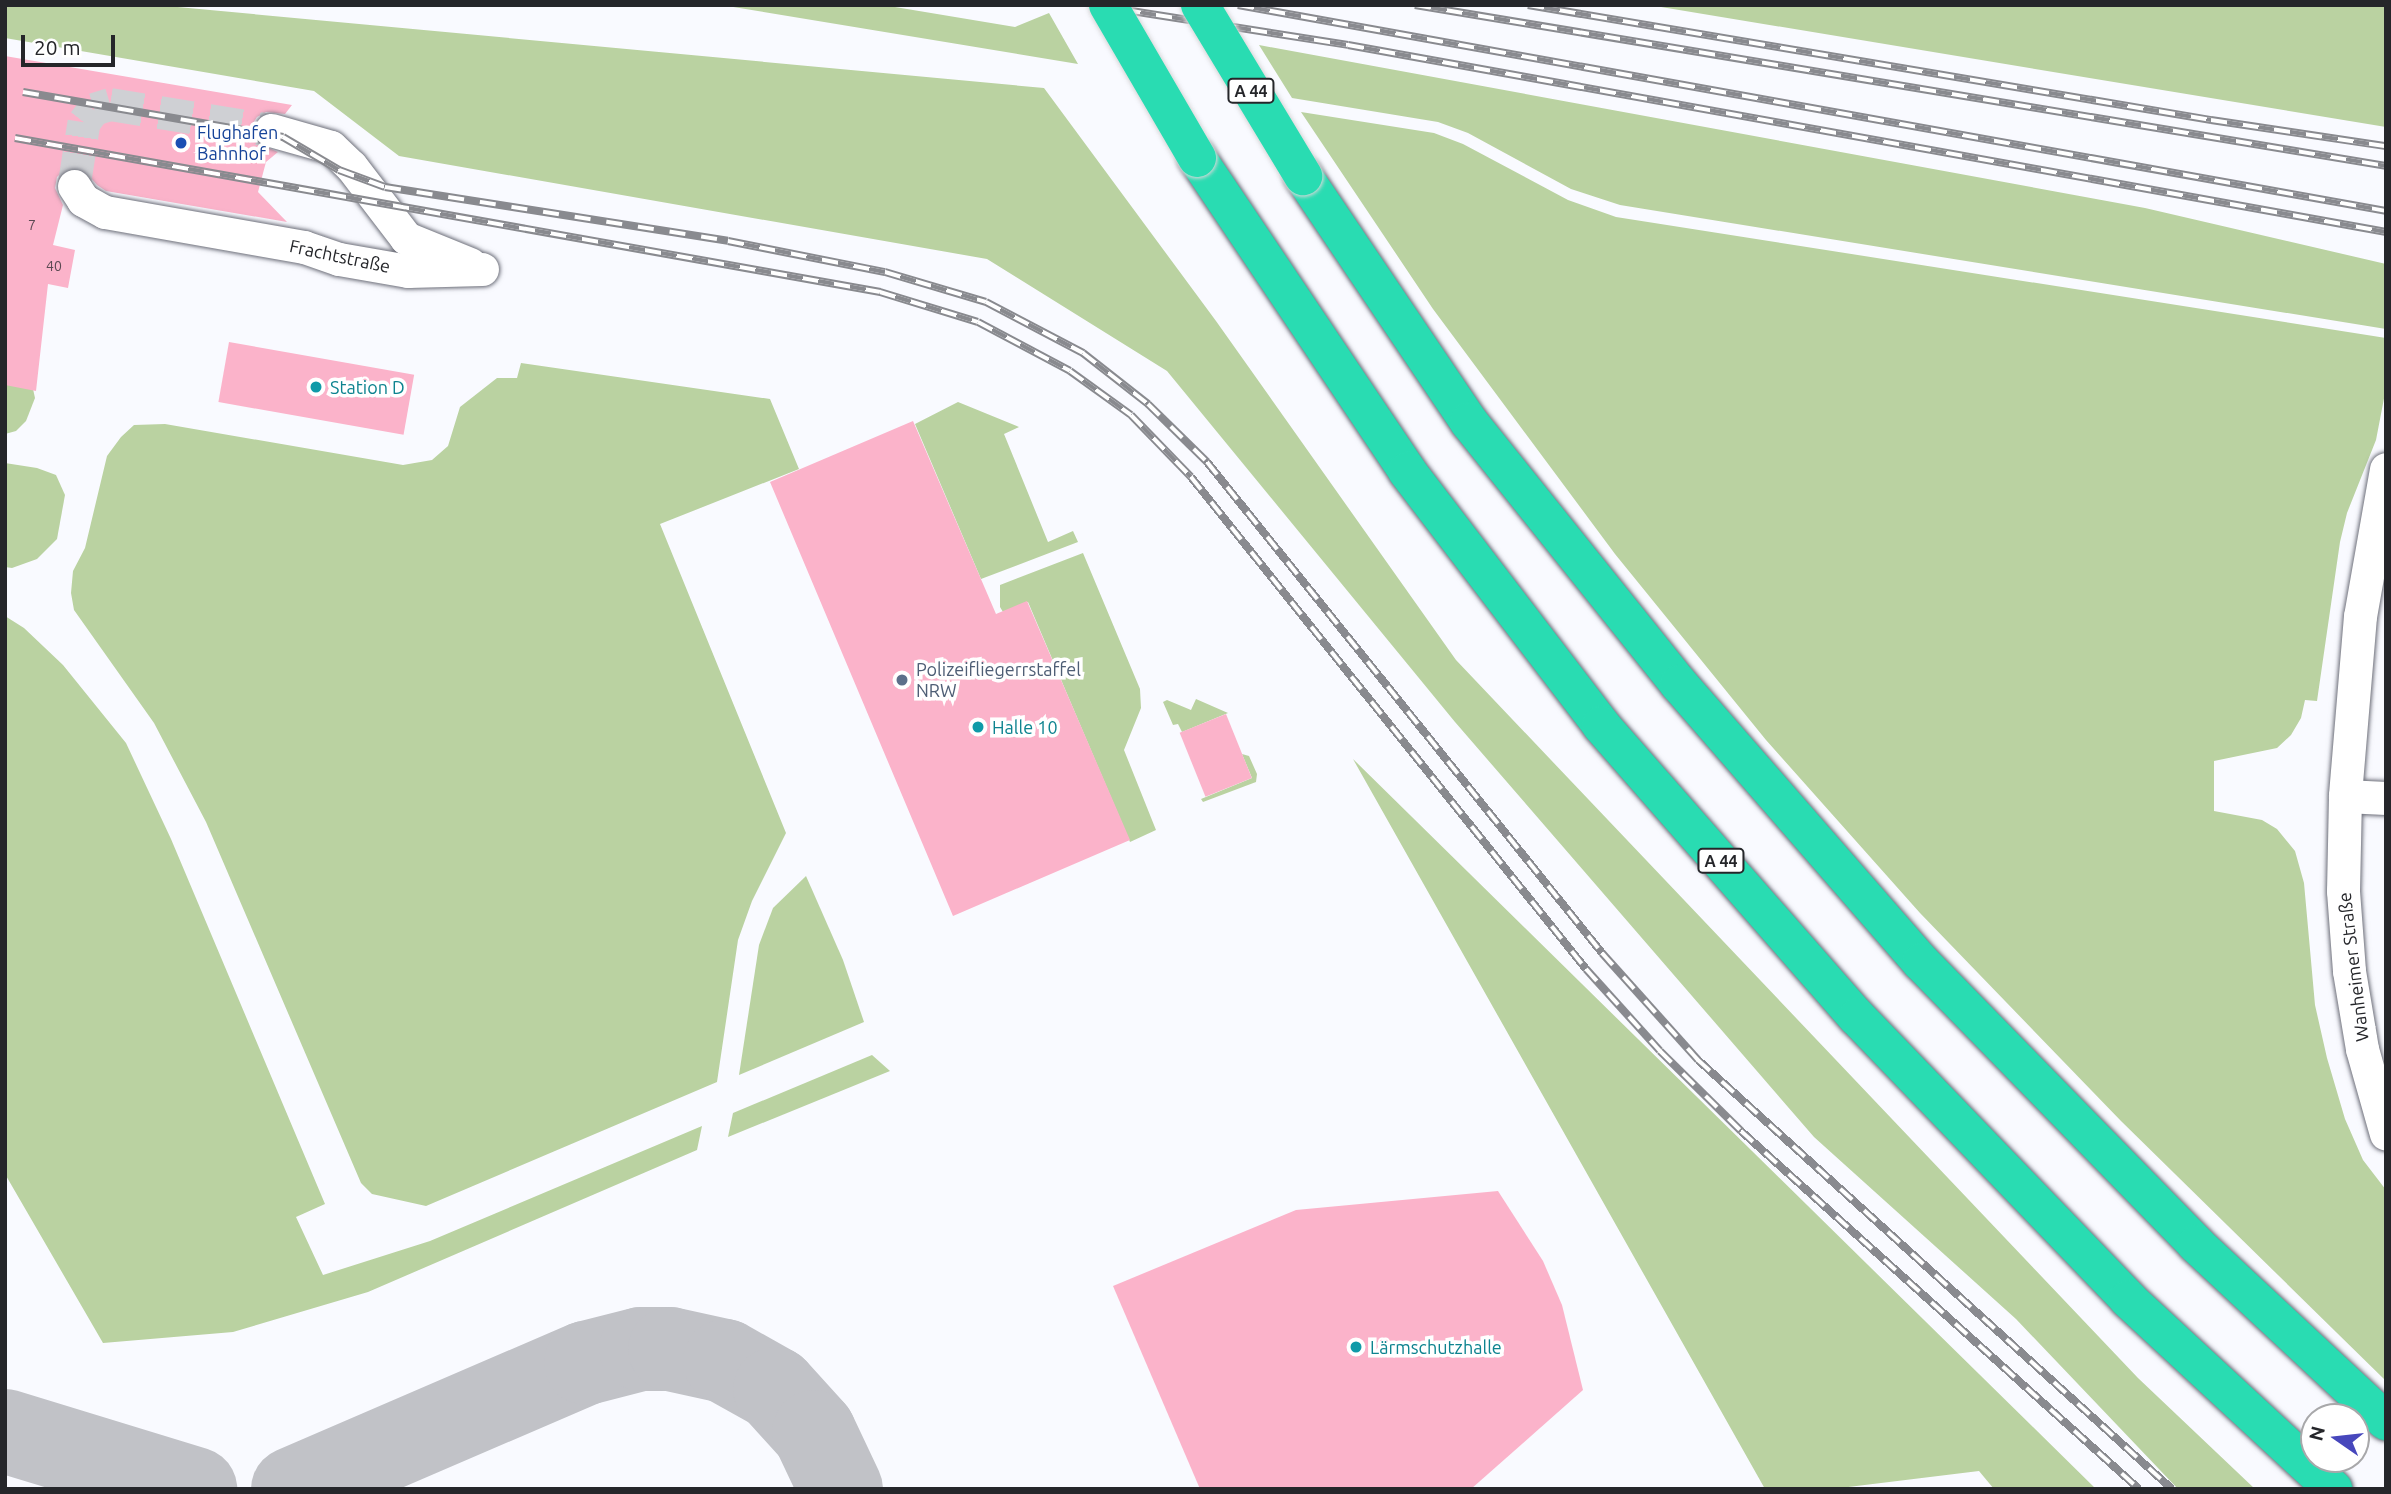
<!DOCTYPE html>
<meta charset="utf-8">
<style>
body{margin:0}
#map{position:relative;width:2391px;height:1494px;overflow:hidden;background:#f9faff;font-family:Ubuntu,sans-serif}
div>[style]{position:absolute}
.green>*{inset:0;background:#bad2a1}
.taxiway>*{height:84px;margin:-42px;padding:0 42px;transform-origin:42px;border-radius:42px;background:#c1c2c7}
.building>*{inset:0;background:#fbb3ca;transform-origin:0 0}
.minor-tunnel>*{height:33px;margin-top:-16.5px;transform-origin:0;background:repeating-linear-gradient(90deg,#cfd0d4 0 33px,transparent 0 50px)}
.roads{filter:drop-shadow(0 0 2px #6e707b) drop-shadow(0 0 2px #6e707b)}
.minor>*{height:33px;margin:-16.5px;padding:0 16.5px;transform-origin:16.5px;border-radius:16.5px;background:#fff}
.highway>*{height:38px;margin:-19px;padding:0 19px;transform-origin:19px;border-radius:19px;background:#29dcb2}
.rail>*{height:8px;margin-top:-4px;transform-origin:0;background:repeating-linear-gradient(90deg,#fff 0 16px,#898a8f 0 32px);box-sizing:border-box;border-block:2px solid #898a8f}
.bridges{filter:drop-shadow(0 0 2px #d8d8d9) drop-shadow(0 0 2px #d8d8d9)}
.highway-bridge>*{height:38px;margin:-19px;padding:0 19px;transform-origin:19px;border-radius:19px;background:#29dcb2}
.dots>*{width:19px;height:19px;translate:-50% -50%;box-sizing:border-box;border:4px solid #fff;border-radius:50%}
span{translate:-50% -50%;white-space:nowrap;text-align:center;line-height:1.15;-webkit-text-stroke:7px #fff;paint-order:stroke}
.number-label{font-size:14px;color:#5a4952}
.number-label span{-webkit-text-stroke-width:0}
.shield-label span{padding:2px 5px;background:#fff;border:2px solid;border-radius:5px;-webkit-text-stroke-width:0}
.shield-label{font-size:16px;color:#25262a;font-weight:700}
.transit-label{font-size:18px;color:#164399}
.left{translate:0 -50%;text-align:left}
.street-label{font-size:18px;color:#25262a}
.culture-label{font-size:18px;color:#0d838f}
.service-label{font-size:18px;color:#4e5e75}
.frame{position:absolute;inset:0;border:7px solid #25262a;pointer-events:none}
.north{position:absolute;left:2300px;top:1403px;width:70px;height:70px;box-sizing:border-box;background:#fff;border:2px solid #a8a8aa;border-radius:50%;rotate:284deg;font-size:19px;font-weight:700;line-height:28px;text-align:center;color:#25262a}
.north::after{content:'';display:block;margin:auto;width:24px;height:32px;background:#4747bc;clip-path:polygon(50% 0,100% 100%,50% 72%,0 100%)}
.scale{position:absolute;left:21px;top:35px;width:94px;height:32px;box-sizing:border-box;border:4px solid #25262a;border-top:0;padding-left:9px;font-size:21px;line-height:24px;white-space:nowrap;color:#25262a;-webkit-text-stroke:5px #fff;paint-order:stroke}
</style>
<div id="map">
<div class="green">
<i style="clip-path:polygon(5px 5px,156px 5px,1044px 88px,1216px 321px,1456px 660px,2138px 1378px,2255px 1489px,2178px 1489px,2016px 1319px,1814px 1137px,1455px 722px,1167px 371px,987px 259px,399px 156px,314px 91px,5px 38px)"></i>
<i style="clip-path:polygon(721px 5px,883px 5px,1015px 27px,1049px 13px,1078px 64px)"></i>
<i style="clip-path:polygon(1649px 5px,2386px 5px,2386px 127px)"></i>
<i style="clip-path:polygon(1259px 45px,2145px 208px,2386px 264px,2386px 329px,1620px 205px,1571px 189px,1468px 133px,1438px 122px,1292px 98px)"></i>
<i style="clip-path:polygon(1301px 112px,1434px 133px,1463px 144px,1568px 200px,1616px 217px,2386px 338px,2386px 388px,2376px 440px,2347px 513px,2340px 542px,2317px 701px,2305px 700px,2301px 718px,2291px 735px,2277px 748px,2214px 761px,2214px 811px,2262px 820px,2277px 829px,2295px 851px,2304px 883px,2315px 1005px,2327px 1058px,2345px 1119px,2363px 1160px,2386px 1190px,2386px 1381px,2121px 1121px,1920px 913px,1766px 740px,1615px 554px,1433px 309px)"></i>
<i style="clip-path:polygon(521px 363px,770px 399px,799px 469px,660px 524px,786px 833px,752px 901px,738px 940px,717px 1082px,426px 1206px,372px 1194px,361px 1183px,206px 822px,154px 723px,74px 610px,71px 593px,73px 571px,85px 548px,107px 456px,121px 437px,134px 425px,165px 424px,403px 465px,432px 460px,448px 446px,460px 407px,497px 378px,517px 378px)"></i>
<i style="clip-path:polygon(5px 384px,33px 389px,35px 398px,26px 421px,16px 431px,5px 434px)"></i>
<i style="clip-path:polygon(958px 402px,1019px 427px,1004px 434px,1048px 542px,1073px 531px,1078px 542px,981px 579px,915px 424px)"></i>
<i style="clip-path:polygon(5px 463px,37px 468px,56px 475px,65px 495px,57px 539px,37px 559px,12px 568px,5px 567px)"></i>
<i style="clip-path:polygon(1083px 553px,1140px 689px,1141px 708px,1124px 750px,1156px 830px,1130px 842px,1028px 602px,1003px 612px,1000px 607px,1000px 585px)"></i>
<i style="clip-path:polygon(5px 616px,24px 628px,63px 665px,126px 743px,171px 839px,325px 1204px,296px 1217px,323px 1275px,430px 1241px,702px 1126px,697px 1150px,368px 1292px,233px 1332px,103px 1343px,5px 1174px)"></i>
<i style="clip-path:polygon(1196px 699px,1228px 713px,1182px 732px,1178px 724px,1173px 725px,1163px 702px,1167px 700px,1191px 710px)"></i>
<i style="clip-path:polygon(1242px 754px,1249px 756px,1257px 774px,1256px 782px,1203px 802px,1201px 799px,1252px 778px)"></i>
<i style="clip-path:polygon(1353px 759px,2096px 1489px,1994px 1489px,1979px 1471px,1832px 1489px,1765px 1489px)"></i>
<i style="clip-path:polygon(806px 876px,843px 960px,864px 1022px,739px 1075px,759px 945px,773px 908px)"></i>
<i style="clip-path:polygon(872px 1055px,890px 1071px,728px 1137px,733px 1113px)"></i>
</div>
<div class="taxiway">
<i style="left:5px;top:1431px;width:199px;rotate:17deg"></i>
<i style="left:293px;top:1489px;width:319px;rotate:-23.3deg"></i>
<i style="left:586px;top:1363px;width:57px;rotate:-14.3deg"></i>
<i style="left:641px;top:1349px;width:29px"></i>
<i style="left:670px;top:1349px;width:56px;rotate:12.3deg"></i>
<i style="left:725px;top:1361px;width:57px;rotate:29.2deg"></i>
<i style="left:775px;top:1389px;width:58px;rotate:47.8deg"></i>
<i style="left:814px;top:1432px;width:63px;rotate:64.7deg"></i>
</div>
<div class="building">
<i style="clip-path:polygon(5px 56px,292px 105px,285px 114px,266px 112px,257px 117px,252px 125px,257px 143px,278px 152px,266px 162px,258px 192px,287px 222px,106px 191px,97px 185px,83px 169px,74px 167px,64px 170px,57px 177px,55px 188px,63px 205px,53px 245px,75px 250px,68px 288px,48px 284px,36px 391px,5px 385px)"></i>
<i style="left:229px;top:342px;width:188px;height:61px;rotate:10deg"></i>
<i style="clip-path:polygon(913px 421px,996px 614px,1027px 601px,1130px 840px,953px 916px,770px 482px)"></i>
<i style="left:1226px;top:714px;width:69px;height:50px;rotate:68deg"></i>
<i style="clip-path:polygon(1498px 1191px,1543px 1261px,1562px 1305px,1583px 1390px,1471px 1489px,1200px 1489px,1113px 1286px,1296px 1210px)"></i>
</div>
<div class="minor-tunnel">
<i style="left:74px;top:186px;width:65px;rotate:-81.1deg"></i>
<i style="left:84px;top:122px;width:16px;rotate:-52deg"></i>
<i style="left:94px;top:109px;width:17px;rotate:-17deg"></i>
<i style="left:110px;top:104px;width:163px;rotate:9.2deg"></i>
</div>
<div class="roads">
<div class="minor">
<i style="left:271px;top:130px;width:62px;rotate:15.8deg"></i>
<i style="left:331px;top:147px;width:28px;rotate:44deg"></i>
<i style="left:351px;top:166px;width:91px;rotate:52.6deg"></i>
<i style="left:406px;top:238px;width:69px;rotate:22.1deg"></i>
<i style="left:74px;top:186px;width:17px;rotate:57deg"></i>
<i style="left:83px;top:200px;width:25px;rotate:29deg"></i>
<i style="left:105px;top:212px;width:202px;rotate:10deg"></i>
<i style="left:304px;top:247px;width:37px;rotate:19deg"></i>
<i style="left:339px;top:259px;width:70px;rotate:9.9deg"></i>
<i style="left:408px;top:271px;width:74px;rotate:-1.5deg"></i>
<i style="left:2386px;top:469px;width:149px;rotate:100deg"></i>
<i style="left:2360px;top:616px;width:181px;rotate:94.8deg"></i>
<i style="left:2345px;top:796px;width:95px;rotate:91.2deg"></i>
<i style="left:2343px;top:891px;width:80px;rotate:85.7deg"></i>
<i style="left:2349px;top:971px;width:79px;rotate:80.5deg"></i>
<i style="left:2362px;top:1049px;width:88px;rotate:74.2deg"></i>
<i style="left:2345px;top:796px;width:41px;rotate:2.8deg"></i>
</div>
<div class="highway">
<i style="left:1197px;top:158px;width:377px;rotate:56.1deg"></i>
<i style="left:1407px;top:471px;width:320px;rotate:52.6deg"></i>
<i style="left:1601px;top:725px;width:388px;rotate:48.8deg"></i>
<i style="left:1857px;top:1017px;width:391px;rotate:46.1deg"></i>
<i style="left:2128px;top:1299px;width:280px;rotate:42.8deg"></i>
<i style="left:1303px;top:176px;width:297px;rotate:56deg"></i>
<i style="left:1469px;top:422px;width:336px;rotate:51.3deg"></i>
<i style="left:1679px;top:684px;width:369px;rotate:49deg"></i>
<i style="left:1921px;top:962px;width:394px;rotate:45.7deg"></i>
<i style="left:2196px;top:1244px;width:260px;rotate:43deg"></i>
</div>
</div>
<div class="rail">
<i style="left:1093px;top:5px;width:258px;rotate:8.9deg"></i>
<i style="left:1348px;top:45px;width:1055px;rotate:10.21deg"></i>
<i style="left:1238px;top:5px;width:1166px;rotate:10.17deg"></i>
<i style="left:1415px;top:5px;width:984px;rotate:9.41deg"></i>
<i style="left:1528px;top:5px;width:693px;rotate:9.56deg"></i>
<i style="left:2211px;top:120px;width:177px;rotate:8.5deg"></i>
<i style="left:23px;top:92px;width:264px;rotate:9.8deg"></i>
<i style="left:283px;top:137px;width:65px;rotate:30.5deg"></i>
<i style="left:339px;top:170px;width:49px;rotate:20.3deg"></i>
<i style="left:385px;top:187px;width:347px;rotate:8.9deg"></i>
<i style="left:728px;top:241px;width:160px;rotate:11.2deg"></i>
<i style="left:885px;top:272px;width:105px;rotate:16.5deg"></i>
<i style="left:986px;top:302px;width:110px;rotate:27.7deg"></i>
<i style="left:1083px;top:353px;width:83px;rotate:38.1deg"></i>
<i style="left:1148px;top:404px;width:83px;rotate:44.5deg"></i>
<i style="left:1207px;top:462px;width:630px;rotate:51.18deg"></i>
<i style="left:1602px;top:953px;width:144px;rotate:48.1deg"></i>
<i style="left:1698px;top:1060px;width:639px;rotate:42.15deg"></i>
<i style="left:15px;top:138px;width:879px;rotate:10.09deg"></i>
<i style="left:880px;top:292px;width:102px;rotate:17deg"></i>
<i style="left:978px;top:322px;width:104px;rotate:28deg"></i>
<i style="left:1070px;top:371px;width:75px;rotate:35.8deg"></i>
<i style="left:1131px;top:415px;width:86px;rotate:45.9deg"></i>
<i style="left:1191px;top:477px;width:631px;rotate:51.24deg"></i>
<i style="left:1586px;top:969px;width:110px;rotate:47.9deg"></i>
<i style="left:1660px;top:1051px;width:114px;rotate:44.6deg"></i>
<i style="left:1741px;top:1131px;width:535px;rotate:41.97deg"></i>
</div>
<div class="bridges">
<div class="highway-bridge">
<i style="left:1108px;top:5px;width:177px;rotate:59.8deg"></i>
<i style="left:1200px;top:5px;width:200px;rotate:58.9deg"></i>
</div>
</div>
<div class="dots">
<i style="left:181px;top:143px;background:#1a4fb4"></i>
<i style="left:316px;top:387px;background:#0f9aa8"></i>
<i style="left:902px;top:680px;background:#5c6f8a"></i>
<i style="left:978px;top:727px;background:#0f9aa8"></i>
<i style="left:1356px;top:1347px;background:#0f9aa8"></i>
</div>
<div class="number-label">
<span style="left:32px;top:225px">7</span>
<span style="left:54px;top:266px">40</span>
</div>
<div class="shield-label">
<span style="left:1251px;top:91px">A 44</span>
<span style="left:1721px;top:861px">A 44</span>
</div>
<div class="transit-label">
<span class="left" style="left:197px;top:143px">Flughafen<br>Bahnhof</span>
</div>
<div class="street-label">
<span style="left:340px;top:256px;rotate:12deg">Frachtstraße</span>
<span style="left:2353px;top:967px;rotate:-97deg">Wanheimer Straße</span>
</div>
<div class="culture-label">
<span class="left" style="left:330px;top:387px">Station D</span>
<span class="left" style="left:992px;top:727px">Halle 10</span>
<span class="left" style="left:1370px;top:1347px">Lärmschutzhalle</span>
</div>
<div class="service-label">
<span class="left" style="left:916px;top:680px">Polizeifliegerrstaffel<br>NRW</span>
</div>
<div class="frame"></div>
<div class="north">N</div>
<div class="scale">20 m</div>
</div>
